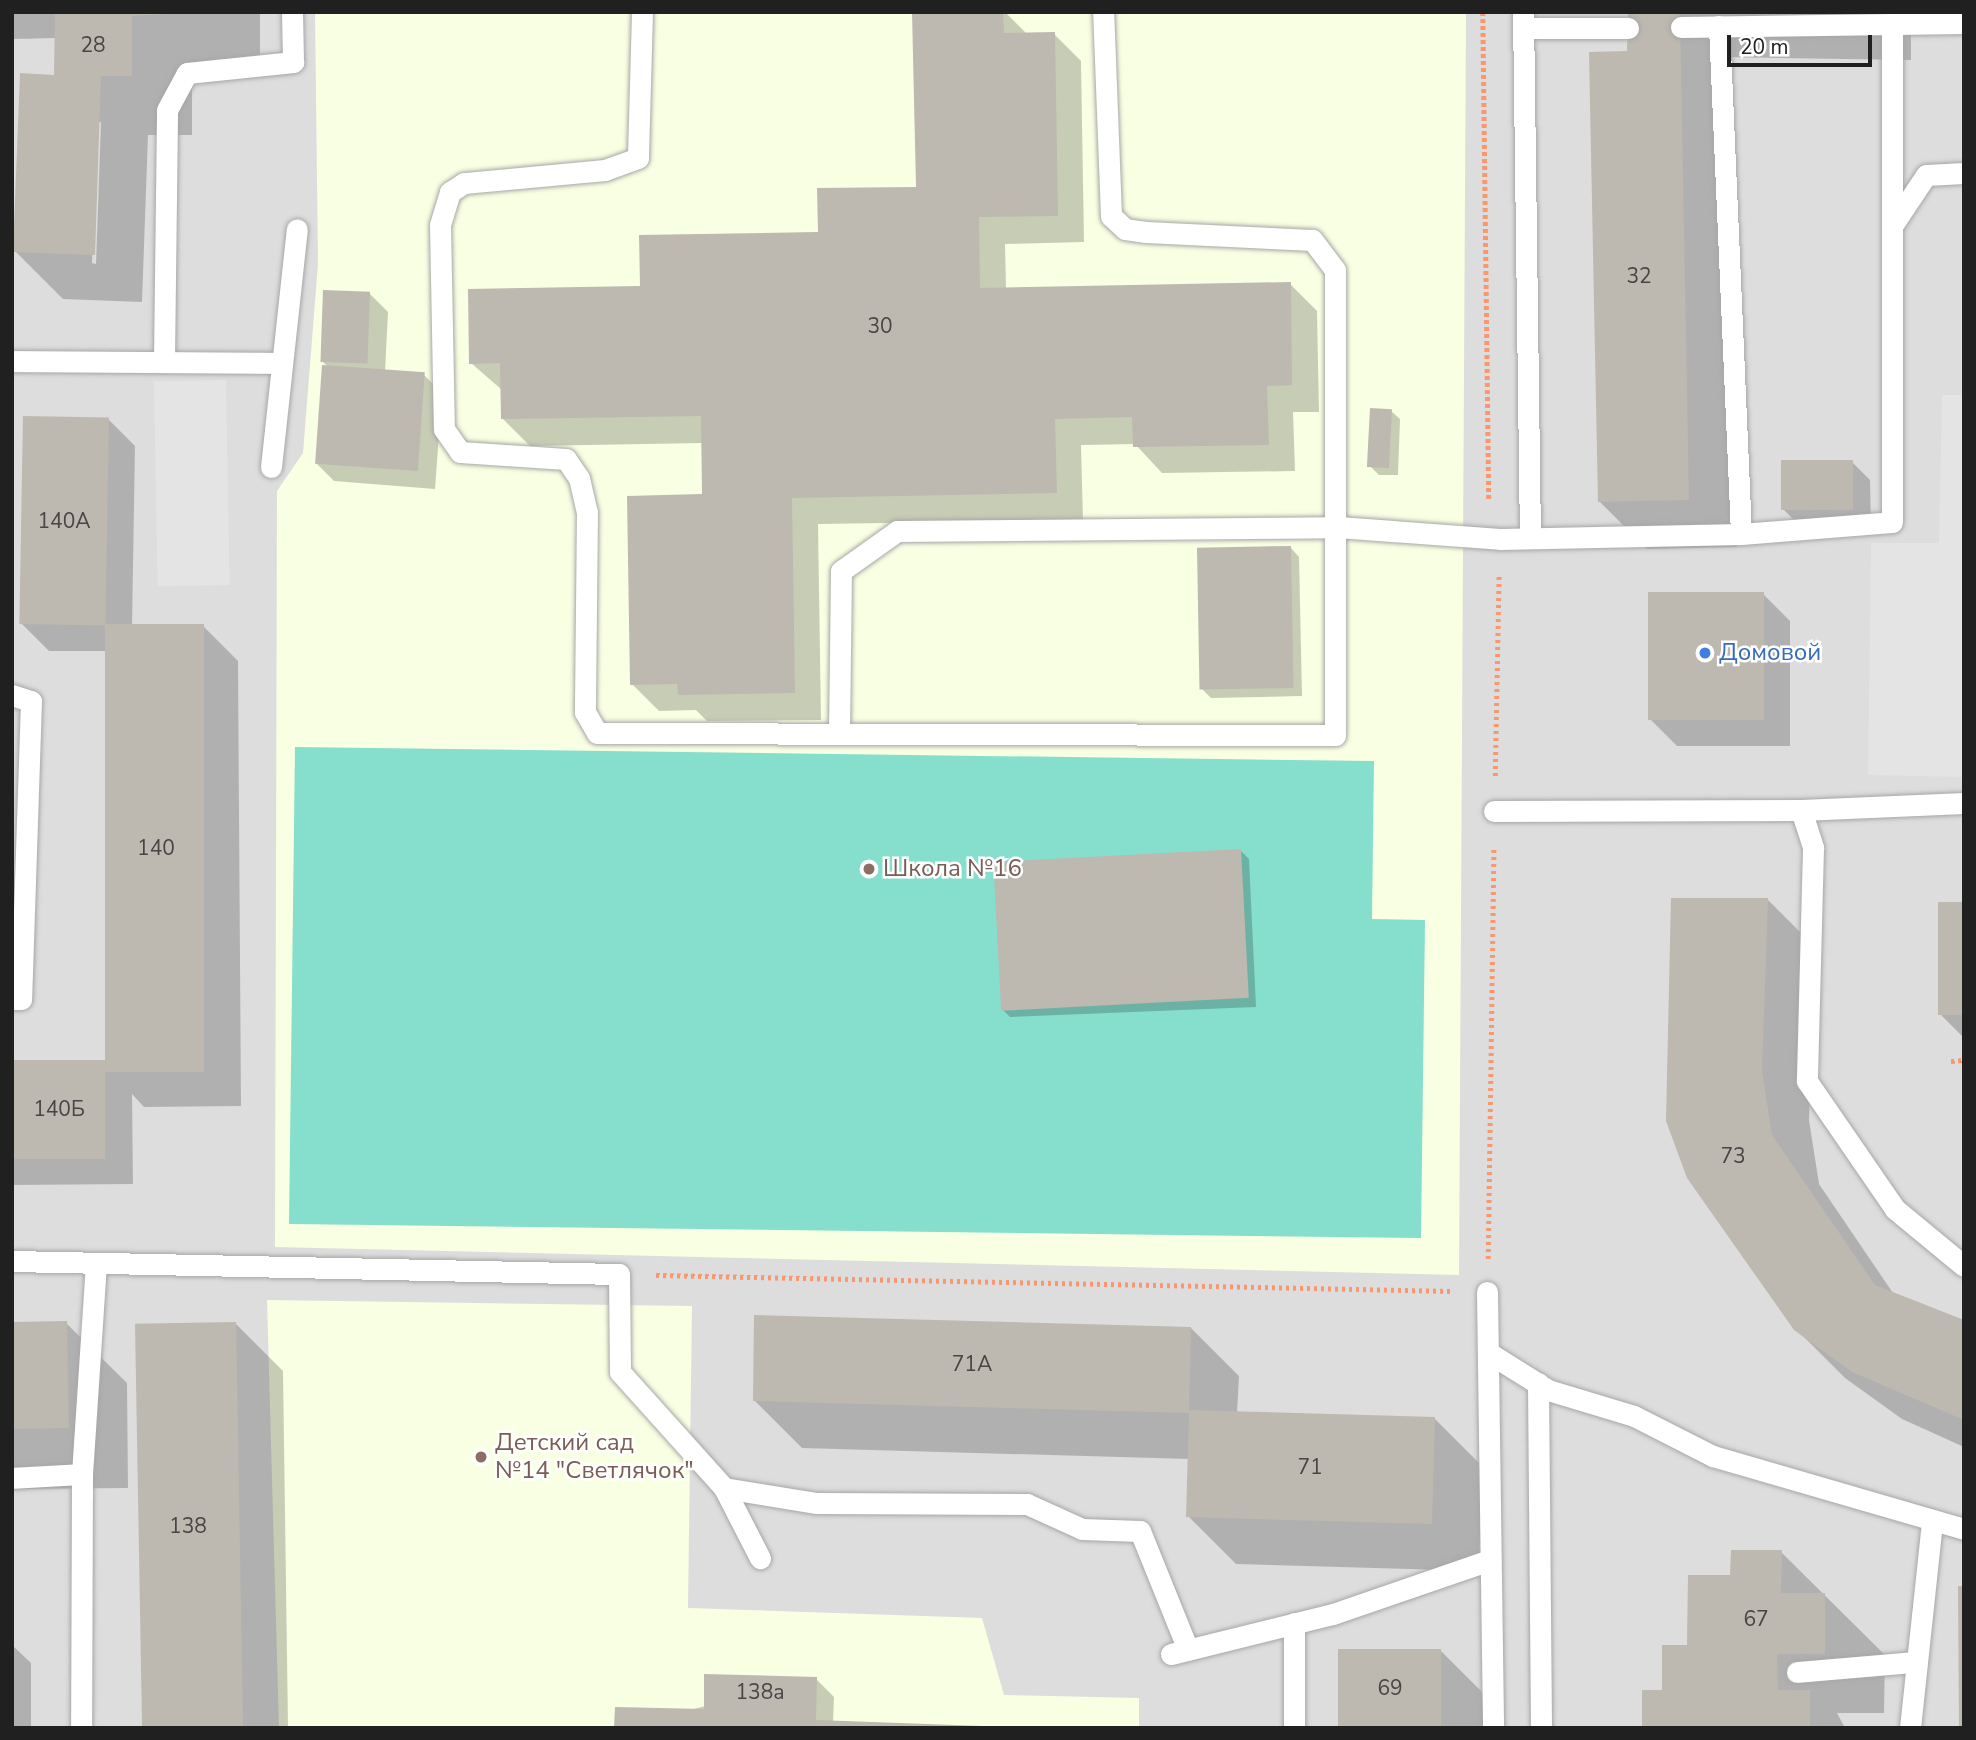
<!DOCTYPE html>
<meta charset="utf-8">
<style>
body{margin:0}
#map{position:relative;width:1976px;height:1740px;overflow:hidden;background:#f1efe7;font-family:"Nunito Sans",sans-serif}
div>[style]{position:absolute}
.residential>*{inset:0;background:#dedddd;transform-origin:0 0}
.education>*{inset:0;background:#f9ffe2}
.pitch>*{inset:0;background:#86dfcd}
.parking>*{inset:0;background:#e4e4e4;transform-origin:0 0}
.shadow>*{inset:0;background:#0003}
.building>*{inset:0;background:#bdb8b0;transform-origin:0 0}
.path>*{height:4.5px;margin-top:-2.25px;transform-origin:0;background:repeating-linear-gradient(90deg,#f9976f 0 3.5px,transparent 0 7px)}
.roads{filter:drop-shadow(0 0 2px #a7a7a7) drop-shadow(0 0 2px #a7a7a7)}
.service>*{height:21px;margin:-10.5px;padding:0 10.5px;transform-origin:10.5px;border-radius:10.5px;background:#fff}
.dots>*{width:19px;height:19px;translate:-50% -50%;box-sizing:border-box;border:4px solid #fff;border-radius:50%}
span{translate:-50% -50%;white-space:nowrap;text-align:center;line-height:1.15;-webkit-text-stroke:5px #fff;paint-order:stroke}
.number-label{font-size:21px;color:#474644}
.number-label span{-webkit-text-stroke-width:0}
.shop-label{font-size:24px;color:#366cbe}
.left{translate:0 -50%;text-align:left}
.education-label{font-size:24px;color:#785e54}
.frame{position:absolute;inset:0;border:14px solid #202020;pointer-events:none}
.scale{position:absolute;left:1727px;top:35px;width:145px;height:32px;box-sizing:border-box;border:4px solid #202020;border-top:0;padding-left:9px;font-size:21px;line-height:24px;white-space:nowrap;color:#202020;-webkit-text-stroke:5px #fff;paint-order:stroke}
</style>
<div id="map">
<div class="residential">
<i style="left:12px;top:12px;width:1952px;height:1716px"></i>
</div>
<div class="education">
<i style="clip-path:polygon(315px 12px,1466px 12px,1459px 1275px,275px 1247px,277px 491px,303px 453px,318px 264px)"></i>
<i style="clip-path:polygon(267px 1300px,692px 1306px,688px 1608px,982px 1618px,1004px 1695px,1139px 1698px,1139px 1728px,279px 1728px)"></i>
</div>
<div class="pitch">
<i style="clip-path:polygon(295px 747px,1374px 761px,1372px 919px,1425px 920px,1421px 1238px,289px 1224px)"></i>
</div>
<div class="parking">
<i style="left:226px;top:380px;width:205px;height:72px;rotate:89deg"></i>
<i style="clip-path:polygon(1942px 395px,1964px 395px,1964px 777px,1868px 775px,1871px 543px,1939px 543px)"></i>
</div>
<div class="shadow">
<i style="clip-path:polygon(evenodd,12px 12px,260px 12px,260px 75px,192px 75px,192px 135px,148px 135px,142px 302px,63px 299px,15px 251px,56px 76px,56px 38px,12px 39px,12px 12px,98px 122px,101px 122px,96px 264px,92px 263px,98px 122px)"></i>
<i style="clip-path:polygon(914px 12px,1005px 12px,1027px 34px,1054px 34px,1081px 61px,1084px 242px,1005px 244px,1006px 289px,1290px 284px,1317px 311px,1319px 412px,1293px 412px,1295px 471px,1162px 473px,1135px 444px,1081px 445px,1083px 520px,818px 524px,821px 720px,707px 721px,696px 710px,659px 711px,632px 684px,704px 496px,703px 443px,530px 446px,503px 419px,502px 390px,471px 363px,642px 288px,820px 233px,917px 188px)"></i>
<i style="clip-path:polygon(1630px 12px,1911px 12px,1911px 60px,1721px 57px,1727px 64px,1737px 547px,1647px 549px,1599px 501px)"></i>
<i style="clip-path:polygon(370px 294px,388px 312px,385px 372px,424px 375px,442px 393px,435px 489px,334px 481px,316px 463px,328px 367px,322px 361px)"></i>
<i style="clip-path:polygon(1391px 411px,1400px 419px,1398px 475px,1379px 475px,1370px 466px)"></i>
<i style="clip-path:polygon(108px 419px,135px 446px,132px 627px,203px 626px,238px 661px,241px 1106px,144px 1107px,132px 1094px,133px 1184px,12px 1185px,12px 1062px,109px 1066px,107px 651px,49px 651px,22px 624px)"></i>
<i style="clip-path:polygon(1852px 462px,1870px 480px,1871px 528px,1802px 528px,1784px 510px)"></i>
<i style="clip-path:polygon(1291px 548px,1299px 557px,1302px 696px,1211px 698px,1202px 689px)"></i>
<i style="clip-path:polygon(1763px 594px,1790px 621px,1790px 746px,1677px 746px,1650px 719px)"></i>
<i style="clip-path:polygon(1241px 851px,1249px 859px,1256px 1007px,1010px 1017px,1001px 1008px)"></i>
<i style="clip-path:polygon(1768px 900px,1815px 947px,1809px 1120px,1819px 1184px,1895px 1296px,1964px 1326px,1964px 1447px,1902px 1419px,1845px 1378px,1796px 1329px,1688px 1177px)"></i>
<i style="clip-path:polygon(1964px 904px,1964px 1038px,1940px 1014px)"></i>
<i style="clip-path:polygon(66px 1323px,127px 1383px,128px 1488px,12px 1489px,12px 1324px)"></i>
<i style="clip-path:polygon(235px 1323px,283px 1371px,288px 1728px,142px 1728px)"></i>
<i style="clip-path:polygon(1191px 1328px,1239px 1376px,1237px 1413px,1434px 1418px,1482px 1466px,1479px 1571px,1236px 1564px,1188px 1516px,1189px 1459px,802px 1448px,754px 1400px)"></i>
<i style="clip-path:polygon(1781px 1552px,1885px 1655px,1884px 1713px,1837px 1713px,1845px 1728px,1644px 1728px,1732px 1577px)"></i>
<i style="clip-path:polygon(12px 1645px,31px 1663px,31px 1728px,12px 1728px)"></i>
<i style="clip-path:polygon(1441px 1651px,1489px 1699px,1489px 1728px,1340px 1728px)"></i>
<i style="clip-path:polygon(816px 1679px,834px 1697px,833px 1722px,1039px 1728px,616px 1728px)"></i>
</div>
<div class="building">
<i style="clip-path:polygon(55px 12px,201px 12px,132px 16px,132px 76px,101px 76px,95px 255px,13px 252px,20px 73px,54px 75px)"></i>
<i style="clip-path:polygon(912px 12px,1003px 12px,1004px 33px,1055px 32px,1058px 216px,979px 217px,980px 288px,1291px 282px,1292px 385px,1267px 386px,1269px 445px,1133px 447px,1132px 417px,1055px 419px,1057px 493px,792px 498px,795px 693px,678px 695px,677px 684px,630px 685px,627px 496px,702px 494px,701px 416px,501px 419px,500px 363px,469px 364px,468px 289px,640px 286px,639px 235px,818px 232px,817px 188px,916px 187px)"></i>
<i style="clip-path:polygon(1628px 12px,1680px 14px,1689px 500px,1598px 502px,1589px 52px,1627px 51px)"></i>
<i style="left:323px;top:290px;width:47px;height:72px;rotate:2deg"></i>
<i style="left:322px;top:365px;width:103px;height:99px;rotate:4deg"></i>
<i style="left:1370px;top:408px;width:22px;height:59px;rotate:3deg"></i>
<i style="left:23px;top:416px;width:86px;height:208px;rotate:1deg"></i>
<i style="left:1853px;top:460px;width:50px;height:72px;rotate:90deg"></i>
<i style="left:1291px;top:546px;width:142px;height:94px;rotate:89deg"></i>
<i style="left:1648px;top:592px;width:116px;height:128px"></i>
<i style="left:204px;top:624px;width:448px;height:99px;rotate:90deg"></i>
<i style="left:1241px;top:849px;width:149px;height:248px;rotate:87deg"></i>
<i style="clip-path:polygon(1671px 898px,1768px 898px,1762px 1071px,1772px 1135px,1875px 1285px,1964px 1320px,1964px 1420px,1852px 1372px,1794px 1330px,1687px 1178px,1666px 1121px)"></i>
<i style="left:1938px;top:902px;width:26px;height:113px"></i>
<i style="left:12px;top:1060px;width:93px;height:99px"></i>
<i style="clip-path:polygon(754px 1315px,1191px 1327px,1189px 1410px,1435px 1417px,1432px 1524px,1186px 1517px,1189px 1413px,753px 1401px)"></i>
<i style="left:67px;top:1321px;width:107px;height:55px;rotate:89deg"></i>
<i style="left:236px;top:1322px;width:406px;height:101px;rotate:89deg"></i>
<i style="clip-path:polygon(1731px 1550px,1782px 1550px,1781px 1593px,1825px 1593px,1825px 1654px,1777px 1654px,1778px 1690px,1810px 1690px,1810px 1728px,1642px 1728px,1642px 1690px,1662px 1690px,1662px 1645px,1687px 1645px,1688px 1575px,1730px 1575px)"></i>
<i style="clip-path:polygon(1958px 1586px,1964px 1586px,1964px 1728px,1959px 1728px)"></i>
<i style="left:1338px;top:1649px;width:103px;height:79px"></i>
<i style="clip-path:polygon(704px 1674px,817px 1677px,816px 1720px,1039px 1728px,614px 1728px,615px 1707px,704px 1709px)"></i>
</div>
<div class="path">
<i style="left:1483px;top:12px;width:489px;rotate:89.3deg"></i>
<i style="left:1495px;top:776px;width:201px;rotate:-88.9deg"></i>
<i style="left:1951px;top:1061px;width:13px;rotate:-4deg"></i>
<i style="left:1488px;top:1259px;width:411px;rotate:-89.2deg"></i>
<i style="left:656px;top:1275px;width:796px;rotate:1.15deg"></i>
</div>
<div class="roads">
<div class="service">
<i style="left:642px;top:12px;width:146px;rotate:91.6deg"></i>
<i style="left:638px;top:158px;width:35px;rotate:160deg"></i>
<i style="left:605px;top:170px;width:142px;rotate:174.7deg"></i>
<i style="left:464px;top:183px;width:17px;rotate:147deg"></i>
<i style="left:450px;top:192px;width:34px;rotate:107deg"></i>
<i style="left:440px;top:225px;width:204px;rotate:88.9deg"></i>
<i style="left:444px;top:429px;width:28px;rotate:55deg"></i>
<i style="left:460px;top:452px;width:106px;rotate:3.8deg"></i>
<i style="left:566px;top:459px;width:23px;rotate:56deg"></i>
<i style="left:579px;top:478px;width:35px;rotate:77deg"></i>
<i style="left:587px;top:512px;width:200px;rotate:90.6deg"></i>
<i style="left:585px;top:712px;width:24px;rotate:60deg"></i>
<i style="left:597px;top:733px;width:738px;rotate:0.16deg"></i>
<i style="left:1335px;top:735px;width:465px;rotate:-90deg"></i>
<i style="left:1335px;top:270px;width:38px;rotate:-127deg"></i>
<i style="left:1312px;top:240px;width:166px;rotate:-177.2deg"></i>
<i style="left:1146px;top:232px;width:21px;rotate:-172deg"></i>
<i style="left:1125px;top:229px;width:19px;rotate:-137deg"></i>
<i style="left:1111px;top:216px;width:204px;rotate:-92.2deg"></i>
<i style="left:1523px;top:12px;width:526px;rotate:89.24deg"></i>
<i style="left:1719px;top:26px;width:508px;rotate:87.52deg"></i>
<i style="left:1681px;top:27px;width:283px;rotate:-0.8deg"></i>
<i style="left:1523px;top:28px;width:105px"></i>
<i style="left:1892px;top:226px;width:61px;rotate:-56.3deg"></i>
<i style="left:1926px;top:175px;width:38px;rotate:-3deg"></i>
<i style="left:12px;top:361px;width:270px;rotate:0.4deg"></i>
<i style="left:164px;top:361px;width:251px;rotate:-89.3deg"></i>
<i style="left:167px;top:110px;width:42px;rotate:-61.6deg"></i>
<i style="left:187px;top:73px;width:107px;rotate:-5.9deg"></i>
<i style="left:293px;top:62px;width:50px;rotate:-91.1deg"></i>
<i style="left:271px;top:467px;width:239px;rotate:-83.8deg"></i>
<i style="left:12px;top:695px;width:20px;rotate:18deg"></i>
<i style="left:31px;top:701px;width:298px;rotate:91.9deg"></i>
<i style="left:21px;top:999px;width:9px;rotate:180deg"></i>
<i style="left:839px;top:734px;width:163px;rotate:-89.3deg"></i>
<i style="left:841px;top:571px;width:69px;rotate:-35.5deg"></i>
<i style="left:897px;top:531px;width:441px;rotate:-0.5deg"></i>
<i style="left:1338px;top:527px;width:162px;rotate:4.2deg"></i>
<i style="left:1500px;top:539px;width:241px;rotate:-1.2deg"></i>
<i style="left:1741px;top:534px;width:151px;rotate:-4.5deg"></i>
<i style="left:1892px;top:522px;width:498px;rotate:-90deg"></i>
<i style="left:1801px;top:810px;width:163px;rotate:-2.5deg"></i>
<i style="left:1494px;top:811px;width:307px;rotate:-0.2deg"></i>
<i style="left:1801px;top:810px;width:40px;rotate:72deg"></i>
<i style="left:1813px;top:848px;width:233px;rotate:91.5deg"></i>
<i style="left:1807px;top:1081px;width:155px;rotate:55.5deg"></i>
<i style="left:1895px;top:1209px;width:89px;rotate:39.6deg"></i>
<i style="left:12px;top:1261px;width:607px;rotate:1.23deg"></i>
<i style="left:619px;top:1274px;width:98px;rotate:89.4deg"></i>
<i style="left:620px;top:1372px;width:156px;rotate:48.1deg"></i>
<i style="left:724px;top:1488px;width:94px;rotate:9.2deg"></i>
<i style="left:817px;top:1503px;width:210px;rotate:0.3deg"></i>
<i style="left:1027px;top:1504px;width:60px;rotate:24.4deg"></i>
<i style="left:1082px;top:1529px;width:58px;rotate:2deg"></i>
<i style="left:1140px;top:1531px;width:128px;rotate:68deg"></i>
<i style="left:1487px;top:1292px;width:436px;rotate:89.2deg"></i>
<i style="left:1489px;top:1353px;width:70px;rotate:32.1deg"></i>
<i style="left:1548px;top:1390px;width:90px;rotate:16.8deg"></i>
<i style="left:1634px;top:1416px;width:89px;rotate:26.9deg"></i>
<i style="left:1713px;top:1456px;width:261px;rotate:16.2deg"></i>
<i style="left:1538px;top:1383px;width:345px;rotate:89.5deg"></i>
<i style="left:82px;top:1474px;width:211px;rotate:-86.2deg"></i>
<i style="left:12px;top:1478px;width:70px;rotate:-3.3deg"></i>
<i style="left:82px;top:1474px;width:254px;rotate:90.2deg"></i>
<i style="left:724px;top:1488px;width:79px;rotate:62.8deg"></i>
<i style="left:1171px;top:1654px;width:167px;rotate:-13.9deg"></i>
<i style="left:1333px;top:1614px;width:166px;rotate:-19deg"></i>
<i style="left:1797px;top:1672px;width:117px;rotate:-4.9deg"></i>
<i style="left:1294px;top:1728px;width:105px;rotate:-90deg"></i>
<i style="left:1910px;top:1728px;width:207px;rotate:-83.9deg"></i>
</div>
</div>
<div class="dots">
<i style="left:1705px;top:653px;background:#3f7fe0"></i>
<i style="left:869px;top:869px;background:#8d6e63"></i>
<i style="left:481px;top:1457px;background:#8d6e63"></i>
</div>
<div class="number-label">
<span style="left:93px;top:45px">28</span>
<span style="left:1639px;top:276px">32</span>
<span style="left:880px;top:326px">30</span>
<span style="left:64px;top:521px">140А</span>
<span style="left:156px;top:848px">140</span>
<span style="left:59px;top:1109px">140Б</span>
<span style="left:1733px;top:1156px">73</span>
<span style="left:972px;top:1364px">71А</span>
<span style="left:1310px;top:1467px">71</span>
<span style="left:188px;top:1526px">138</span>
<span style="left:1756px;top:1619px">67</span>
<span style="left:1390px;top:1688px">69</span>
<span style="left:760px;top:1692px">138а</span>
</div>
<div class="shop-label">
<span class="left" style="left:1719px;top:653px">Домовой</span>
</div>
<div class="education-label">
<span class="left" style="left:883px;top:869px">Школа №16</span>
<span class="left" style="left:495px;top:1457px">Детский сад<br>№14 "Светлячок"</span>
</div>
<div class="frame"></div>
<div class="scale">20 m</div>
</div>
